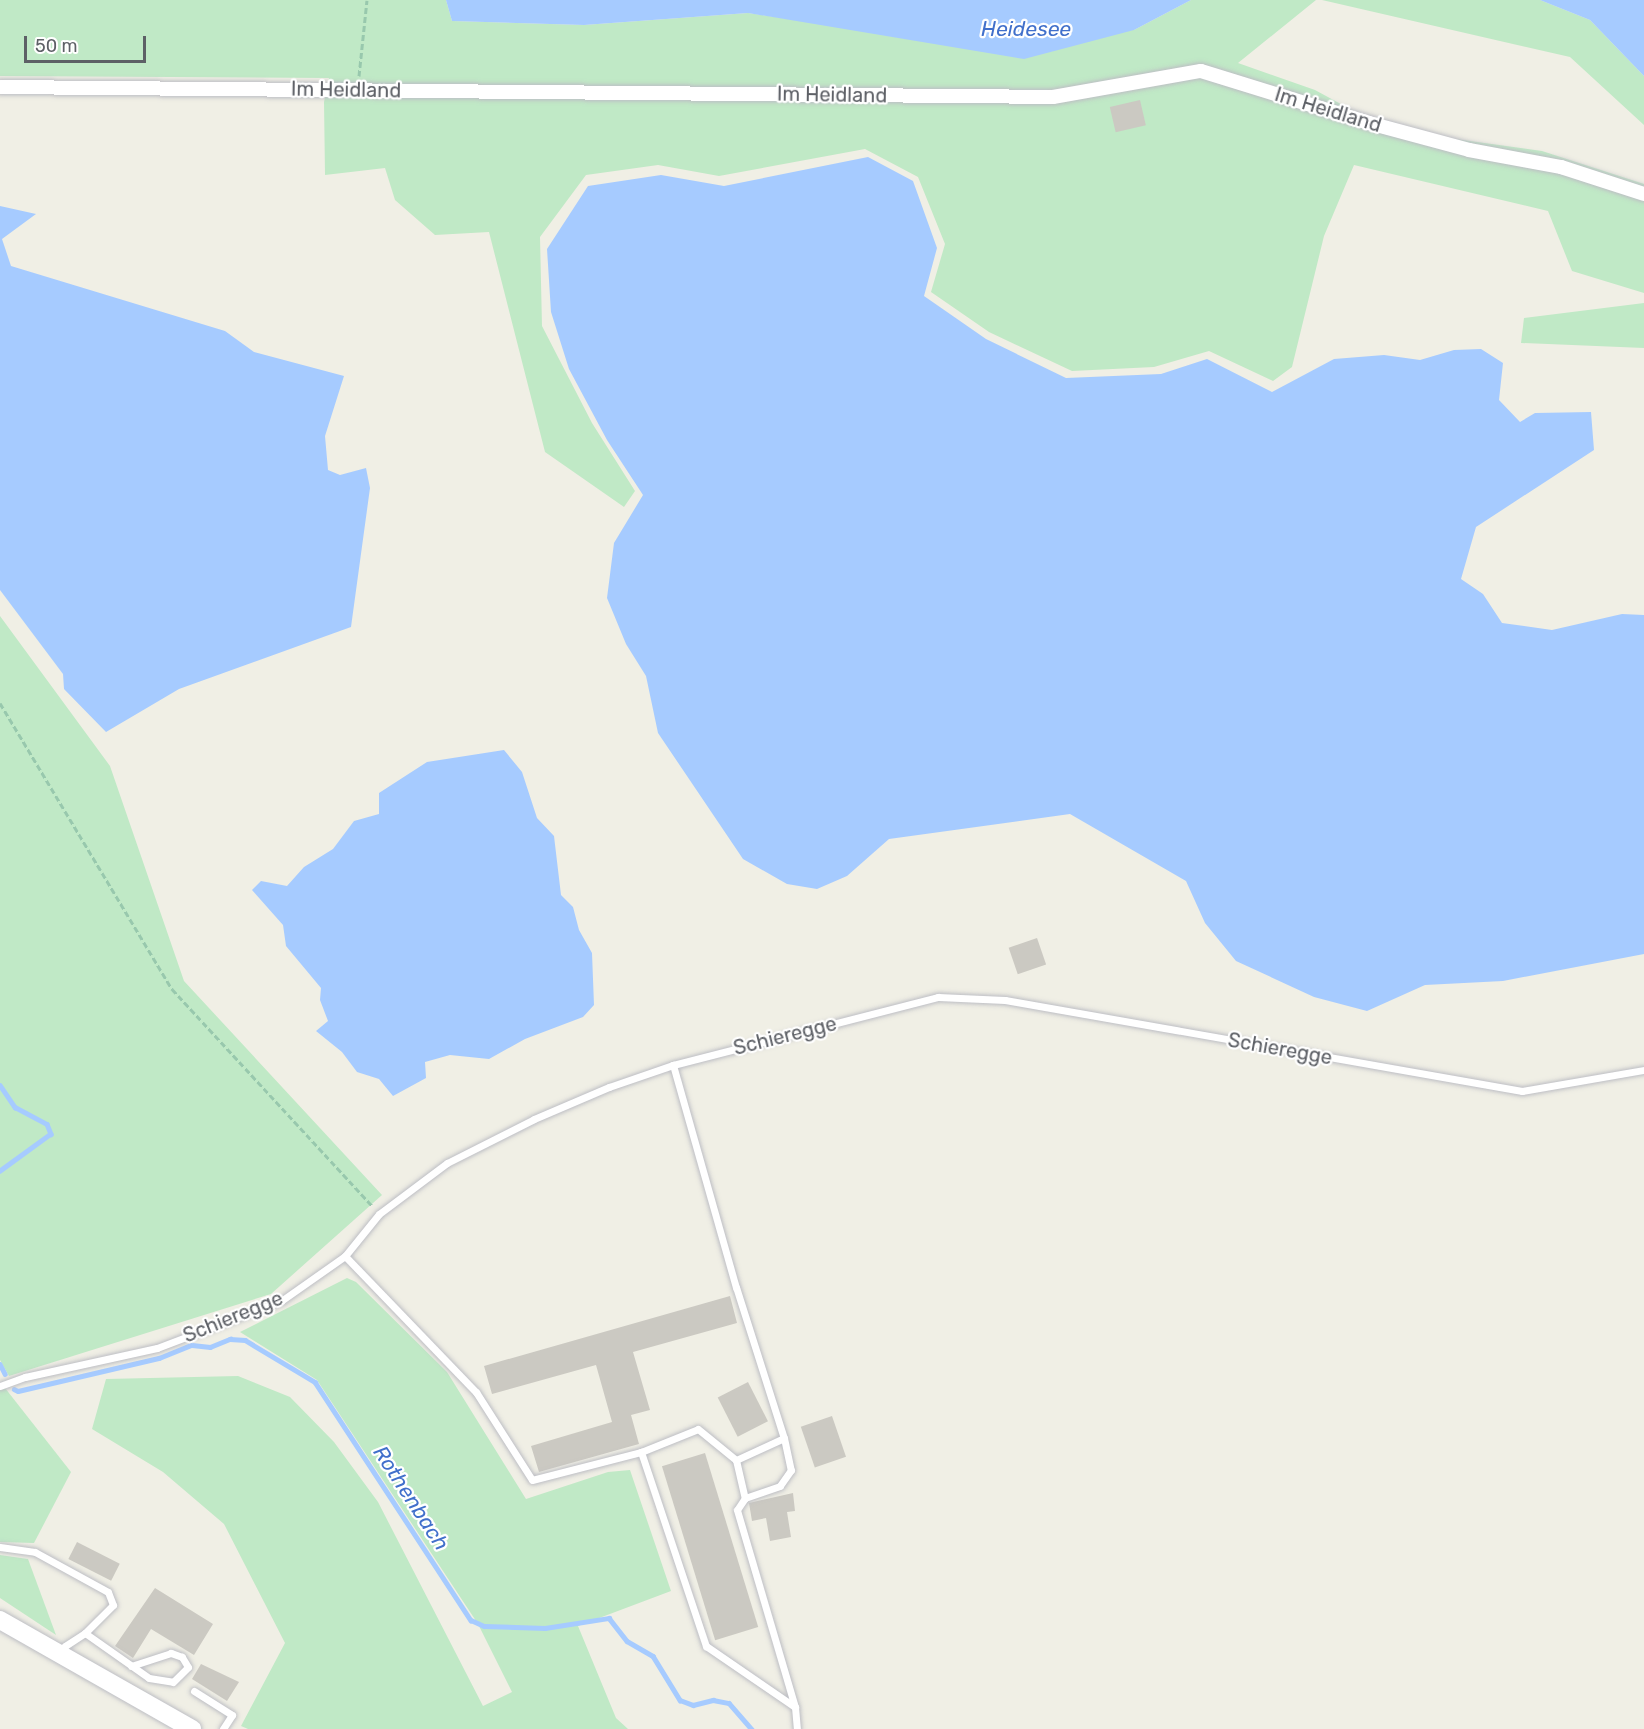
<!DOCTYPE html>
<style>
body{margin:0}
#map{position:relative;width:1644px;height:1729px;overflow:hidden;background:#f0efe5;font-family:Rubik,sans-serif}
div>[style]{position:absolute}
.green>*{inset:0;background:#c0e9c6}
.water>*{inset:0;background:#a6cbff}
.stream>*{height:4.5px;margin:-2.25px;padding:0 2.25px;transform-origin:2.25px;border-radius:2.25px;background:#a6cbff}
.building>*{inset:0;background:#cbc9c2;transform-origin:0 0}
.path>*{height:3px;margin-top:-1.5px;transform-origin:0;background:repeating-linear-gradient(90deg,#98c8ad 0 6px,transparent 0 9px)}
.roads{filter:drop-shadow(0 0 2px #bdbec4) drop-shadow(0 0 2px #bdbec4)}
.lane>*{height:7px;margin:-3.5px;padding:0 3.5px;transform-origin:3.5px;border-radius:3.5px;background:#fff}
.street>*{height:14px;margin:-7px;padding:0 7px;transform-origin:7px;border-radius:7px;background:#fff}
.secondary>*{height:18px;margin:-9px;padding:0 9px;transform-origin:9px;border-radius:9px;background:#fff}
span{translate:-50% -50%;white-space:nowrap;text-align:center;line-height:1.15;-webkit-text-stroke:4.5px #fff;paint-order:stroke}
.street-label{font-size:20px;color:#5d6066}
.water-label{font-size:21px;color:#4170cb;font-style:italic}
.scale{position:absolute;left:24px;top:36px;width:122px;height:27px;box-sizing:border-box;border:3px solid #5d6066;border-top:0;padding-left:8px;font-size:18px;line-height:21px;white-space:nowrap;color:#5d6066;-webkit-text-stroke:4px #fff;paint-order:stroke}
</style>
<div id="map">
<div class="green">
<i style="clip-path:polygon(0 0,446px 0,452px 21px,584px 25px,748px 13px,839px 26px,1134px 30px,1191px 0,1316px 0,1238px 63px,1315px 90px,1372px 121px,1441px 137px,1542px 151px,1644px 184px,1644px 293px,1572px 271px,1548px 211px,1354px 165px,1324px 236px,1292px 367px,1273px 381px,1209px 351px,1154px 367px,1072px 371px,989px 332px,931px 292px,945px 244px,918px 177px,865px 149px,719px 176px,658px 165px,586px 175px,540px 237px,542px 326px,592px 423px,635px 491px,624px 507px,545px 452px,489px 232px,435px 235px,395px 200px,385px 168px,325px 175px,324px 102px,329px 78px,0 76px)"></i>
<i style="clip-path:polygon(1322px 0,1540px 0,1590px 20px,1644px 76px,1644px 125px,1570px 57px)"></i>
<i style="clip-path:polygon(1644px 303px,1644px 348px,1521px 343px,1524px 318px)"></i>
<i style="clip-path:polygon(0 616px,110px 766px,184px 981px,382px 1195px,271px 1294px,9px 1376px,0 1360px)"></i>
<i style="clip-path:polygon(347px 1278px,356px 1282px,447px 1372px,526px 1499px,608px 1472px,630px 1470px,671px 1591px,578px 1626px,616px 1718px,628px 1729px,248px 1729px,241px 1726px,285px 1643px,224px 1524px,163px 1472px,92px 1429px,106px 1379px,238px 1376px,290px 1397px,334px 1442px,378px 1502px,483px 1706px,512px 1692px,478px 1624px,317px 1380px,240px 1332px)"></i>
<i style="clip-path:polygon(5px 1388px,71px 1472px,34px 1543px,0 1542px,0 1390px)"></i>
<i style="clip-path:polygon(0 1555px,28px 1559px,56px 1635px,0 1598px)"></i>
</div>
<div class="water">
<i style="clip-path:polygon(446px 0,1191px 0,1134px 30px,1024px 59px,748px 13px,584px 25px,452px 21px)"></i>
<i style="clip-path:polygon(1540px 0,1644px 0,1644px 76px,1590px 20px)"></i>
<i style="clip-path:polygon(868px 157px,913px 181px,937px 248px,924px 296px,986px 339px,1066px 378px,1161px 374px,1207px 359px,1272px 392px,1334px 359px,1384px 355px,1420px 360px,1454px 350px,1481px 349px,1503px 363px,1499px 400px,1520px 422px,1535px 413px,1591px 412px,1594px 450px,1476px 527px,1461px 579px,1483px 594px,1502px 623px,1552px 630px,1622px 614px,1644px 615px,1644px 954px,1503px 981px,1425px 985px,1367px 1011px,1314px 997px,1236px 961px,1205px 923px,1186px 881px,1070px 814px,889px 839px,847px 876px,817px 889px,787px 884px,743px 859px,658px 733px,646px 676px,626px 644px,607px 598px,614px 543px,643px 495px,607px 440px,569px 369px,551px 312px,547px 249px,588px 186px,661px 175px,724px 186px)"></i>
<i style="clip-path:polygon(0 206px,36px 214px,2px 239px,11px 266px,225px 331px,254px 352px,344px 376px,325px 436px,328px 470px,340px 475px,366px 468px,370px 488px,351px 627px,179px 689px,106px 732px,64px 689px,63px 674px,0 590px)"></i>
<i style="clip-path:polygon(504px 750px,522px 772px,537px 818px,554px 836px,561px 895px,573px 907px,579px 930px,592px 953px,594px 1005px,583px 1017px,525px 1039px,489px 1059px,450px 1055px,425px 1062px,426px 1078px,393px 1096px,379px 1079px,357px 1072px,342px 1052px,316px 1031px,328px 1021px,320px 1000px,321px 988px,286px 946px,283px 925px,252px 890px,261px 881px,287px 886px,304px 867px,333px 849px,354px 821px,379px 814px,379px 793px,427px 762px)"></i>
</div>
<div class="stream">
<i style="left:0;top:1085px;width:27px;rotate:56deg"></i>
<i style="left:15px;top:1107px;width:36px;rotate:28deg"></i>
<i style="left:47px;top:1124px;width:11px;rotate:68deg"></i>
<i style="left:51px;top:1134px;width:63px;rotate:144deg"></i>
<i style="left:0;top:1364px;width:11px;rotate:63deg"></i>
<i style="left:14px;top:1389px;width:4px;rotate:27deg"></i>
<i style="left:18px;top:1391px;width:145px;rotate:-13.2deg"></i>
<i style="left:159px;top:1358px;width:35px;rotate:-22deg"></i>
<i style="left:192px;top:1345px;width:18px;rotate:6deg"></i>
<i style="left:210px;top:1347px;width:22px;rotate:-22deg"></i>
<i style="left:230px;top:1339px;width:15px;rotate:4deg"></i>
<i style="left:245px;top:1340px;width:82px;rotate:31deg"></i>
<i style="left:315px;top:1382px;width:285px;rotate:56.8deg"></i>
<i style="left:471px;top:1620px;width:14px;rotate:25deg"></i>
<i style="left:484px;top:1626px;width:61px;rotate:1.9deg"></i>
<i style="left:545px;top:1628px;width:65px;rotate:-8.9deg"></i>
<i style="left:609px;top:1618px;width:29px;rotate:52deg"></i>
<i style="left:627px;top:1641px;width:30px;rotate:30deg"></i>
<i style="left:653px;top:1656px;width:52px;rotate:58.5deg"></i>
<i style="left:680px;top:1700px;width:14px;rotate:21deg"></i>
<i style="left:693px;top:1705px;width:21px;rotate:-14deg"></i>
<i style="left:713px;top:1700px;width:16px;rotate:11deg"></i>
<i style="left:729px;top:1703px;width:35px;rotate:49deg"></i>
</div>
<div class="building">
<i style="left:1140px;top:100px;width:26px;height:31px;rotate:77deg"></i>
<i style="left:1037px;top:938px;width:28px;height:30px;rotate:71deg"></i>
<i style="clip-path:polygon(730px 1296px,737px 1323px,633px 1352px,650px 1410px,631px 1415px,639px 1444px,539px 1472px,531px 1446px,612px 1422px,596px 1365px,492px 1394px,484px 1366px)"></i>
<i style="left:748px;top:1382px;width:44px;height:34px;rotate:63deg"></i>
<i style="left:832px;top:1416px;width:43px;height:33px;rotate:71deg"></i>
<i style="left:705px;top:1453px;width:182px;height:45px;rotate:73deg"></i>
<i style="clip-path:polygon(793px 1493px,795px 1511px,787px 1512px,791px 1537px,770px 1541px,766px 1518px,752px 1521px,749px 1503px)"></i>
<i style="left:77px;top:1542px;width:48px;height:19px;rotate:27deg"></i>
<i style="clip-path:polygon(155px 1588px,213px 1624px,194px 1655px,151px 1629px,133px 1658px,115px 1646px)"></i>
<i style="clip-path:polygon(201px 1664px,239px 1682px,227px 1701px,192px 1679px)"></i>
</div>
<div class="path">
<i style="left:359px;top:76px;width:76px;rotate:-84deg"></i>
<i style="left:0;top:703px;width:334px;rotate:59deg"></i>
<i style="left:172px;top:989px;width:295px;rotate:47.3deg"></i>
</div>
<div class="roads">
<div class="lane">
<i style="left:673px;top:1065px;width:231px;rotate:74.2deg"></i>
<i style="left:736px;top:1287px;width:158px;rotate:72.4deg"></i>
<i style="left:784px;top:1438px;width:53px;rotate:155.4deg"></i>
<i style="left:345px;top:1256px;width:189px;rotate:46.1deg"></i>
<i style="left:476px;top:1392px;width:104px;rotate:57.5deg"></i>
<i style="left:532px;top:1480px;width:113px;rotate:-14.4deg"></i>
<i style="left:641px;top:1452px;width:61px;rotate:-22deg"></i>
<i style="left:698px;top:1429px;width:49px;rotate:39.2deg"></i>
<i style="left:736px;top:1460px;width:39px;rotate:77deg"></i>
<i style="left:0;top:1386px;width:27px;rotate:-20deg"></i>
<i style="left:25px;top:1377px;width:135px;rotate:-12.4deg"></i>
<i style="left:157px;top:1348px;width:133px;rotate:-20.8deg"></i>
<i style="left:281px;top:1301px;width:78px;rotate:-35.1deg"></i>
<i style="left:345px;top:1256px;width:54px;rotate:-51deg"></i>
<i style="left:379px;top:1214px;width:85px;rotate:-36.9deg"></i>
<i style="left:447px;top:1163px;width:97px;rotate:-26.8deg"></i>
<i style="left:534px;top:1119px;width:82px;rotate:-23.1deg"></i>
<i style="left:609px;top:1087px;width:68px;rotate:-19deg"></i>
<i style="left:673px;top:1065px;width:274px;rotate:-14.4deg"></i>
<i style="left:938px;top:997px;width:67px;rotate:2.6deg"></i>
<i style="left:1005px;top:1000px;width:525px;rotate:9.98deg"></i>
<i style="left:1522px;top:1091px;width:124px;rotate:-9.8deg"></i>
<i style="left:784px;top:1438px;width:33px;rotate:78deg"></i>
<i style="left:791px;top:1470px;width:19px;rotate:125deg"></i>
<i style="left:780px;top:1486px;width:37px;rotate:161deg"></i>
<i style="left:745px;top:1498px;width:14px;rotate:124deg"></i>
<i style="left:737px;top:1510px;width:205px;rotate:73.6deg"></i>
<i style="left:641px;top:1452px;width:205px;rotate:71.5deg"></i>
<i style="left:706px;top:1646px;width:108px;rotate:34.4deg"></i>
<i style="left:795px;top:1707px;width:22px;rotate:85deg"></i>
<i style="left:0;top:1547px;width:35px;rotate:8deg"></i>
<i style="left:35px;top:1552px;width:83px;rotate:28.7deg"></i>
<i style="left:108px;top:1592px;width:14px;rotate:69deg"></i>
<i style="left:113px;top:1605px;width:40px;rotate:135deg"></i>
<i style="left:85px;top:1633px;width:78px;rotate:35.1deg"></i>
<i style="left:149px;top:1678px;width:24px;rotate:9deg"></i>
<i style="left:173px;top:1682px;width:21px;rotate:-45deg"></i>
<i style="left:188px;top:1667px;width:12px;rotate:-121deg"></i>
<i style="left:182px;top:1657px;width:12px;rotate:-160deg"></i>
<i style="left:171px;top:1653px;width:42px;rotate:162deg"></i>
<i style="left:60px;top:1654px;width:9px;rotate:-58deg"></i>
<i style="left:65px;top:1646px;width:24px;rotate:-33deg"></i>
<i style="left:194px;top:1691px;width:45px;rotate:32.3deg"></i>
<i style="left:232px;top:1715px;width:17px;rotate:123deg"></i>
</div>
<div class="street">
<i style="left:0;top:87px;width:1053px;rotate:0.54deg"></i>
<i style="left:1053px;top:97px;width:150px;rotate:-10deg"></i>
<i style="left:1201px;top:71px;width:176px;rotate:17.2deg"></i>
<i style="left:1369px;top:123px;width:104px;rotate:15.1deg"></i>
<i style="left:1469px;top:150px;width:94px;rotate:10.5deg"></i>
<i style="left:1561px;top:167px;width:87px;rotate:18deg"></i>
</div>
<div class="secondary">
<i style="left:0;top:1620px;width:221px;rotate:29.6deg"></i>
</div>
</div>
<div class="street-label">
<span style="left:346px;top:90px;rotate:1deg">Im Heidland</span>
<span style="left:832px;top:95px;rotate:1deg">Im Heidland</span>
<span style="left:1328px;top:110px;rotate:17deg">Im Heidland</span>
<span style="left:785px;top:1036px;rotate:-14deg">Schieregge</span>
<span style="left:1280px;top:1049px;rotate:10deg">Schieregge</span>
<span style="left:233px;top:1317px;rotate:-22deg">Schieregge</span>
</div>
<div class="water-label">
<span style="left:1026px;top:29px">Heidesee</span>
<span style="left:411px;top:1498px;rotate:57deg">Rothenbach</span>
</div>
<div class="scale">50 m</div>
</div>
